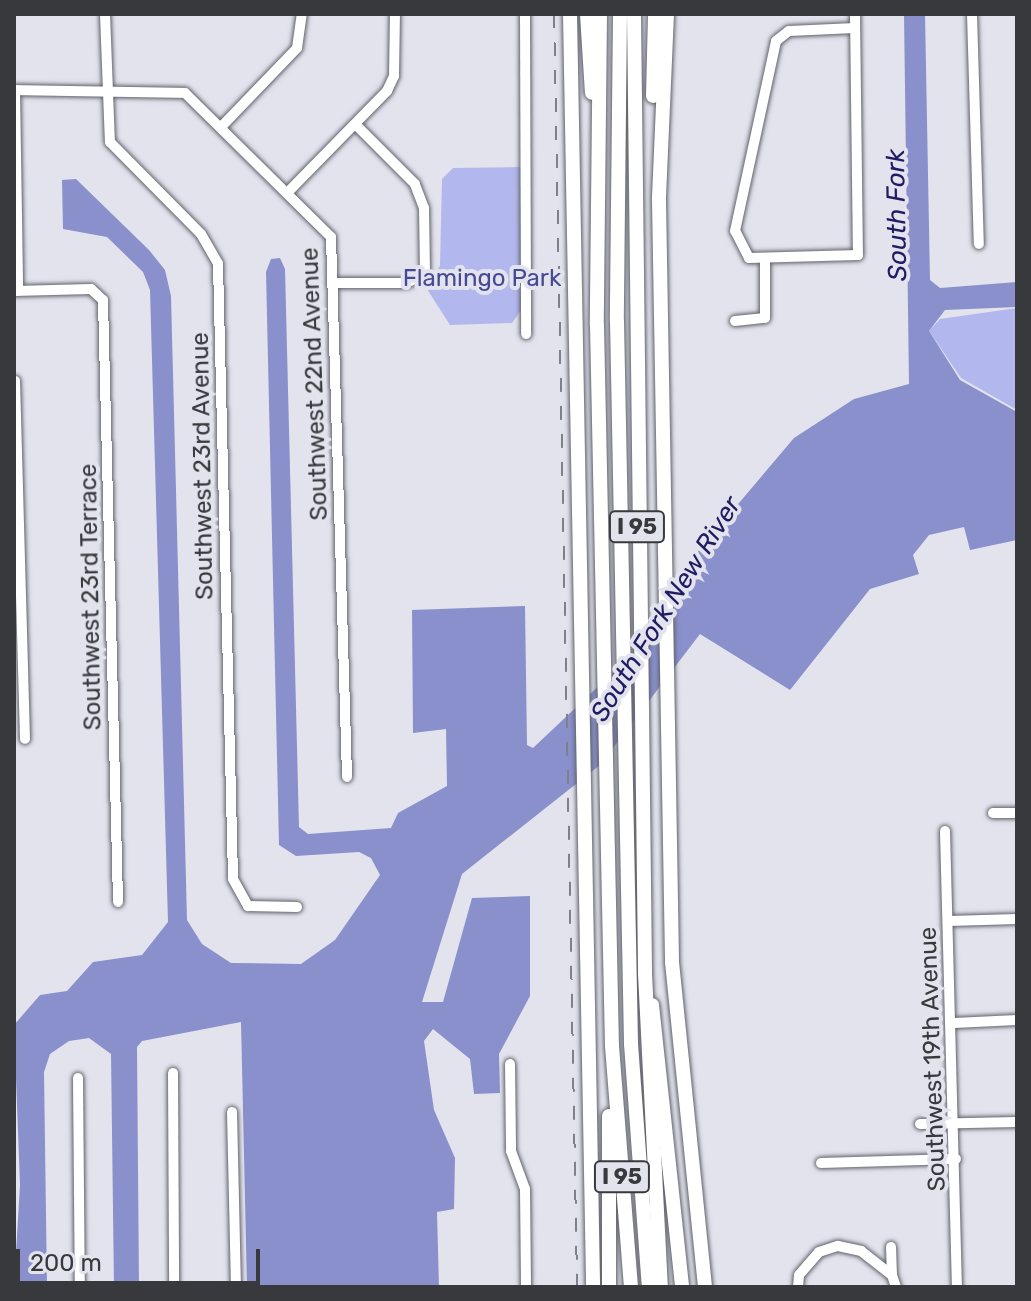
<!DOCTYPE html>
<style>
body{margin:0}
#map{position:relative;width:1031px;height:1301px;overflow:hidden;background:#e2e3ed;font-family:Rubik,sans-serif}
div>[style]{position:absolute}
.green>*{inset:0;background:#b2b8ed}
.water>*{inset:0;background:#8990cc}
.roads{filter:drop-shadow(0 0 2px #61626b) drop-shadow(0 0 2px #61626b)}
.minor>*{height:10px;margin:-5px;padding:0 5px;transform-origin:5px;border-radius:5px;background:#fff}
.highway>*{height:14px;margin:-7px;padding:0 7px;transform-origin:7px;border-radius:7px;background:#fff}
.rail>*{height:2px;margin-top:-1px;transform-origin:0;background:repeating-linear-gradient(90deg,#808188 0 14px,transparent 0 28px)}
span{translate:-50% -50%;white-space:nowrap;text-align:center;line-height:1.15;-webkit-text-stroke:8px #e2e3ed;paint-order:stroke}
.shield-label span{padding:2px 6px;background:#e2e3ed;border:2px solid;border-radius:6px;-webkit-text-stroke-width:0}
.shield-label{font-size:22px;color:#38393d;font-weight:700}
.park-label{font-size:24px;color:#464993}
.street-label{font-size:24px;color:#38393d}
.water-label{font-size:26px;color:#201b62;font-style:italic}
.frame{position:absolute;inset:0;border:16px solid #38393d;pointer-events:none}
.scale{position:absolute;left:16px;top:1249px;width:244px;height:36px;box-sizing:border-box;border:4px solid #38393d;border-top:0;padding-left:10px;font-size:24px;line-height:28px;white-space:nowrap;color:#38393d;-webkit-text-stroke:6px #e2e3ed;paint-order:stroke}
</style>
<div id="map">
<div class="green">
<i style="clip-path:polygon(524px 167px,526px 303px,512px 323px,450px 325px,425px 286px,440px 266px,442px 179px,453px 168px)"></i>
<i style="clip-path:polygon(1017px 308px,1017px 410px,961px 378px,929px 331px,940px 319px)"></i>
</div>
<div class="water">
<i style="clip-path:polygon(904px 14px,925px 14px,930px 280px,940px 288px,1017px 282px,1017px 307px,945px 310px,929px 331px,960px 380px,1017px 412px,1017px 540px,970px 550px,964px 527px,929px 535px,913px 555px,919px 574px,870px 589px,790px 690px,700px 634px,600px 765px,462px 874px,422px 1002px,443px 1002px,472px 898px,530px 896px,530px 996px,499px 1054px,500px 1093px,474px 1094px,470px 1059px,433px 1029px,424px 1041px,434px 1110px,455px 1158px,454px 1209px,437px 1212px,439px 1287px,247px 1287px,241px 1022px,142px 1041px,137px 1047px,139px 1287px,114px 1287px,111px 1054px,89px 1038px,69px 1041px,50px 1054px,44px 1072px,47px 1287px,14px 1287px,20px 1185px,14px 1025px,40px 995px,67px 991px,93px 962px,142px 955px,168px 922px,150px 290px,143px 272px,107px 237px,63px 229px,62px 180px,76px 179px,149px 250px,165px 270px,171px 296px,187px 920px,202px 944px,231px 963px,301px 964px,335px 940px,380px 875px,371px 858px,359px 852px,296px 856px,279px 845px,266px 272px,271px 259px,280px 258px,285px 269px,299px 827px,308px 834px,391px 828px,398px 813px,447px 786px,446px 729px,413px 733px,412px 610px,525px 606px,527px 745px,533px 748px,642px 645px,684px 568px,794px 438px,854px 399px,909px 384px)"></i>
</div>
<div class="roads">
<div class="minor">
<i style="left:105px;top:14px;width:128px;rotate:87.8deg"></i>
<i style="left:110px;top:142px;width:129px;rotate:45.3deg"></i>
<i style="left:201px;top:234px;width:34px;rotate:60deg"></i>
<i style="left:218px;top:264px;width:615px;rotate:88.6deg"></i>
<i style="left:233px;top:879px;width:31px;rotate:61deg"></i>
<i style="left:248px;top:906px;width:49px;rotate:1.2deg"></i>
<i style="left:525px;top:14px;width:320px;rotate:89.8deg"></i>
<i style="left:855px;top:14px;width:241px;rotate:89.3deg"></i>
<i style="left:858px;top:255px;width:109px;rotate:178.4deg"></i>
<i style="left:749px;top:258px;width:30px;rotate:-117deg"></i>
<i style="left:735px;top:231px;width:194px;rotate:-77.8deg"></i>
<i style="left:776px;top:41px;width:16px;rotate:-38deg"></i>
<i style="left:789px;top:31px;width:66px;rotate:-2.6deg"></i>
<i style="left:972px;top:14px;width:230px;rotate:88.3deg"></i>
<i style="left:14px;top:90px;width:171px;rotate:1deg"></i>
<i style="left:185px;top:93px;width:205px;rotate:44.6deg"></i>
<i style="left:331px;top:237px;width:540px;rotate:88.3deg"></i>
<i style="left:15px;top:90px;width:201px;rotate:89.1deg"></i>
<i style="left:223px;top:125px;width:107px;rotate:-46.1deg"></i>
<i style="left:297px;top:48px;width:34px;rotate:-82deg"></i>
<i style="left:290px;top:190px;width:139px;rotate:-45.6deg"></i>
<i style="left:387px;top:91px;width:17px;rotate:-65deg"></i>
<i style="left:394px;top:76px;width:62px;rotate:-89.1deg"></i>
<i style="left:333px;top:283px;width:74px"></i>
<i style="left:407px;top:283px;width:21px;rotate:-31deg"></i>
<i style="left:425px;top:272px;width:64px;rotate:-90.9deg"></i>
<i style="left:424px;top:208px;width:26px;rotate:-111deg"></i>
<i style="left:415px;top:184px;width:83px;rotate:-135deg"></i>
<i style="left:14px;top:291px;width:77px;rotate:-1.5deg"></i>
<i style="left:91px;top:289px;width:16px;rotate:43deg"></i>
<i style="left:103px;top:300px;width:602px;rotate:88.57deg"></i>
<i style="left:735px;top:321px;width:30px;rotate:-6deg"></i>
<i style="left:765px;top:318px;width:57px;rotate:-90deg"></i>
<i style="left:15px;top:381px;width:358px;rotate:88.4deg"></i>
<i style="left:993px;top:813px;width:24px"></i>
<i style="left:945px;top:831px;width:456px;rotate:88.5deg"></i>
<i style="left:949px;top:921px;width:68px;rotate:-1.7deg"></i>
<i style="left:954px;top:1023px;width:63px;rotate:-2.7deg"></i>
<i style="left:510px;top:1064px;width:87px;rotate:89.3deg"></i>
<i style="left:511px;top:1151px;width:40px;rotate:69.8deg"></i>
<i style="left:525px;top:1189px;width:98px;rotate:89.4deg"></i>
<i style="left:173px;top:1073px;width:214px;rotate:89.7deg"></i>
<i style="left:78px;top:1078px;width:209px;rotate:89.5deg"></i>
<i style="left:232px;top:1112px;width:175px;rotate:88.7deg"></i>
<i style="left:920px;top:1124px;width:97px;rotate:-1.2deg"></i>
<i style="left:821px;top:1163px;width:135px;rotate:-1.7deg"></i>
<i style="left:891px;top:1247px;width:28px;rotate:88deg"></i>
<i style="left:798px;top:1287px;width:12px;rotate:-85deg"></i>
<i style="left:799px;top:1275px;width:30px;rotate:-49deg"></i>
<i style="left:819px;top:1252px;width:20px;rotate:-18deg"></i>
<i style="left:838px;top:1246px;width:24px;rotate:12deg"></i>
<i style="left:861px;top:1251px;width:39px;rotate:38deg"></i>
<i style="left:892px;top:1275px;width:13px;rotate:72deg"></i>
</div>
<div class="highway">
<i style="left:570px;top:14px;width:1273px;rotate:88.96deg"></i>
<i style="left:587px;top:14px;width:79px;rotate:86.4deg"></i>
<i style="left:600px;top:14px;width:311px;rotate:90.6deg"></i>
<i style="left:597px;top:325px;width:721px;rotate:88.81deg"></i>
<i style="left:612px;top:1046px;width:242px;rotate:85.5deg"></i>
<i style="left:620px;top:14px;width:307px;rotate:90.6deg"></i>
<i style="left:617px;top:321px;width:723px;rotate:88.89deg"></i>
<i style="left:631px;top:1044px;width:244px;rotate:85.8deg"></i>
<i style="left:634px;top:14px;width:960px;rotate:89.34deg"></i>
<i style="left:645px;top:974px;width:313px;rotate:87.1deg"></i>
<i style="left:667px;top:14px;width:186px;rotate:92.5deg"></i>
<i style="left:659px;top:200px;width:762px;rotate:89.02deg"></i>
<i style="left:672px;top:962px;width:327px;rotate:84.2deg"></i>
<i style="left:653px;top:96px;width:82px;rotate:-88.6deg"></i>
<i style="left:652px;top:1005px;width:284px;rotate:83.9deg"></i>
<i style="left:609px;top:1287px;width:171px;rotate:-90deg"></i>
</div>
</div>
<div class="rail">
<i style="left:554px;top:14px;width:1273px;rotate:88.96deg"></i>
</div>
<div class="shield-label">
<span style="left:637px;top:527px">I 95</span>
<span style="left:622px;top:1177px">I 95</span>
</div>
<div class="park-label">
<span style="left:482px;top:279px">Flamingo Park</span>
</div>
<div class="street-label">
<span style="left:315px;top:384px;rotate:-92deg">Southwest 22nd Avenue</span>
<span style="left:203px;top:466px;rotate:-91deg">Southwest 23rd Avenue</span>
<span style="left:91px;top:597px;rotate:-91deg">Southwest 23rd Terrace</span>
<span style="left:933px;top:1059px;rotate:-92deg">Southwest 19th Avenue</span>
</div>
<div class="water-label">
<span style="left:897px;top:215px;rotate:-91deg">South Fork</span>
<span style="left:666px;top:609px;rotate:-58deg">South Fork New River</span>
</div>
<div class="frame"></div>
<div class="scale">200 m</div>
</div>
